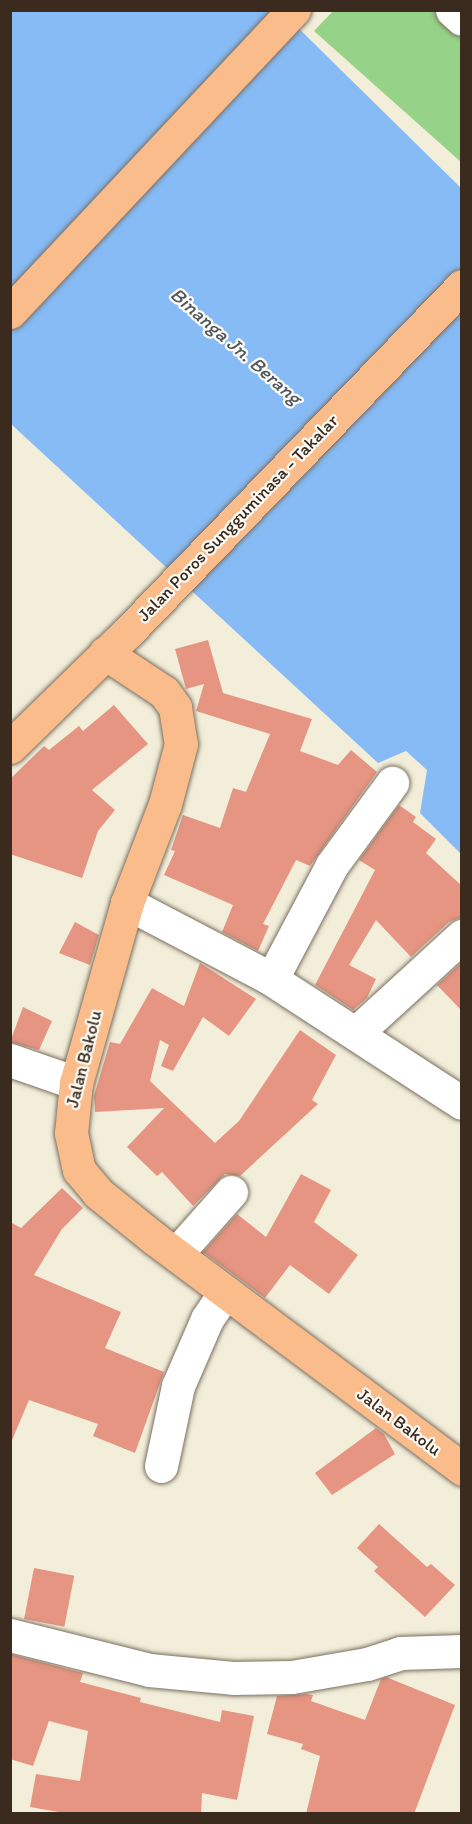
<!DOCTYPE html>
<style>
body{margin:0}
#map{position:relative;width:472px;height:1824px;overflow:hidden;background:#f2eeda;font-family:Itim,sans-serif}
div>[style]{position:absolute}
.green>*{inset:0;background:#96d287}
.water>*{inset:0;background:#86bbf5}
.building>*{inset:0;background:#e59582;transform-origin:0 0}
.roads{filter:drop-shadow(0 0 2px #7b6f60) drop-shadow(0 0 2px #7b6f60)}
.minor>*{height:33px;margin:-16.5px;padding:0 16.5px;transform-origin:16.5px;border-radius:16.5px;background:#fff}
.major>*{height:33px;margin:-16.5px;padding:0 16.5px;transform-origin:16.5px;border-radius:16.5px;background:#f9bc8a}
.highway>*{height:33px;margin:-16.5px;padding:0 16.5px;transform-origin:16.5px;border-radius:16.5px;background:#f9bc8a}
span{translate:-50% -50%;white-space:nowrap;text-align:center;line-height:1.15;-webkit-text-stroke:4.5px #fdfcf7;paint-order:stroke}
.street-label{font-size:18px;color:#3b2a1e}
.water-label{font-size:20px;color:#52565e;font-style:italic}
.frame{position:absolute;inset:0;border:12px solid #3b2a1e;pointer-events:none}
</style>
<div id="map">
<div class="green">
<i style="clip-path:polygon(333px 11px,461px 11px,461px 162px,314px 31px)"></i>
</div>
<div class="water">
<i style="clip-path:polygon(11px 11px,281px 11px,461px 188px,461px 854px,420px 813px,427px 770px,406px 751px,378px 763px,11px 424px)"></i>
</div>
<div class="building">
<i style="clip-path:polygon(208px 640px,223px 693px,312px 719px,300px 751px,338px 765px,351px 750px,377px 772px,310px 866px,296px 860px,263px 924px,269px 926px,258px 951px,222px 932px,233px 905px,164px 875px,175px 851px,171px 850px,183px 815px,220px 828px,233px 788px,246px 792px,270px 734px,196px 711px,204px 684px,186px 689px,175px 649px)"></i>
<i style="clip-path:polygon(114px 705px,148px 744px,92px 790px,115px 810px,98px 831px,82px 878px,10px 854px,10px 779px,44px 746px,49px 750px,79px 726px,83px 731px)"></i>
<i style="clip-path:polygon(399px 805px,416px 817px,413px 822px,436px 839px,426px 853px,462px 886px,462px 917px,449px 922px,411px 957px,376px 920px,349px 965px,376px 979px,367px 998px,353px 1010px,315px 985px,375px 870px,359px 860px)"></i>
<i style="clip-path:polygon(75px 922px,99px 935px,90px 965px,59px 953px)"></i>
<i style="clip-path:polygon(462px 962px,462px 1011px,437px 985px)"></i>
<i style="clip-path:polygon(200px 963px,256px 999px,229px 1036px,203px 1017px,173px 1071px,161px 1066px,169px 1045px,160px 1040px,150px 1081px,215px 1143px,239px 1121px,300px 1030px,336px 1055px,312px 1100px,318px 1104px,240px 1176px,225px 1174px,193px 1206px,162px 1172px,157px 1176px,127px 1147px,164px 1108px,95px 1112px,94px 1096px,110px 1042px,120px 1044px,152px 988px,184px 1006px)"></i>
<i style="clip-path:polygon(23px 1007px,52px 1021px,39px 1050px,10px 1042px)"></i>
<i style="clip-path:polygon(301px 1174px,331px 1190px,314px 1222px,358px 1255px,329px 1294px,290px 1265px,265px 1298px,203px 1252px,237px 1214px,266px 1237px)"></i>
<i style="clip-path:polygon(62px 1188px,83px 1208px,62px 1229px,34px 1275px,121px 1312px,105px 1348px,164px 1372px,135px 1453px,93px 1436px,98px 1424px,29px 1400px,10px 1445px,10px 1222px,21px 1228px)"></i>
<i style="clip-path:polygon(376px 1428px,384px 1434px,395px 1454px,332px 1495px,315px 1473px)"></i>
<i style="clip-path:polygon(379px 1524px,427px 1567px,431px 1564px,455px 1585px,425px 1617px,374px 1571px,378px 1567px,357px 1548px)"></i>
<i style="left:34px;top:1568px;width:41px;height:52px;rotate:11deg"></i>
<i style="clip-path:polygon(10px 1654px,83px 1673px,80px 1682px,141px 1698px,140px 1702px,220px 1722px,222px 1710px,254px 1716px,237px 1800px,202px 1793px,201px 1814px,70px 1814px,30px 1807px,36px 1774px,80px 1781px,88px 1731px,49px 1721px,33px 1766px,10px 1759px)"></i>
<i style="clip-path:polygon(386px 1677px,455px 1705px,414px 1814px,306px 1814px,320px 1756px,301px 1749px,303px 1744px,267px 1734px,277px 1696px,306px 1694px,313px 1695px,311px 1701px,365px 1720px,381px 1679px)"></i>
</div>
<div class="roads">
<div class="minor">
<i style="left:452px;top:10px;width:13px;rotate:42deg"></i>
<i style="left:127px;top:903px;width:159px;rotate:27.7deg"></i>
<i style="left:268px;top:977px;width:14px;rotate:-45deg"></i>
<i style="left:278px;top:967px;width:115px;rotate:-62.1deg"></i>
<i style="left:332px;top:865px;width:102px;rotate:-53.8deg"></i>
<i style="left:268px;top:977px;width:231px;rotate:33deg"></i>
<i style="left:356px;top:1033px;width:144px;rotate:-42.5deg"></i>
<i style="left:10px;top:1060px;width:70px;rotate:19.2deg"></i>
<i style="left:176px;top:1254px;width:83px;rotate:-48.4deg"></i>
<i style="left:161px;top:1466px;width:82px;rotate:-78deg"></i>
<i style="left:178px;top:1386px;width:73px;rotate:-66.6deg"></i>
<i style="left:207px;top:1319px;width:32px;rotate:-56deg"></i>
<i style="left:10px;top:1635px;width:143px;rotate:14.1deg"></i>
<i style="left:149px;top:1670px;width:84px;rotate:5.4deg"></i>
<i style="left:233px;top:1678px;width:59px;rotate:-1deg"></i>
<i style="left:292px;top:1677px;width:76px;rotate:-9.8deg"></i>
<i style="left:367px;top:1664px;width:35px;rotate:-18deg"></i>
<i style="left:400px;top:1653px;width:62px;rotate:-1.8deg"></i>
</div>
<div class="major">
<i style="left:105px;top:653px;width:71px;rotate:33.5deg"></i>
<i style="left:164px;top:692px;width:19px;rotate:54deg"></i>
<i style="left:175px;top:707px;width:37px;rotate:81deg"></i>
<i style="left:181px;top:744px;width:62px;rotate:104.9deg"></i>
<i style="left:165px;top:804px;width:106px;rotate:111deg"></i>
<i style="left:127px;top:903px;width:187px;rotate:105.8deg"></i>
<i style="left:76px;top:1083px;width:50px;rotate:95.7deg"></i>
<i style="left:71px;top:1133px;width:38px;rotate:78deg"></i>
<i style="left:79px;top:1170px;width:30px;rotate:50deg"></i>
<i style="left:98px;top:1193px;width:73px;rotate:38.9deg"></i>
<i style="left:155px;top:1239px;width:384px;rotate:36.8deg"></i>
</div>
<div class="highway">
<i style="left:10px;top:312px;width:415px;rotate:-46.8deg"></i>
<i style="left:10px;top:747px;width:165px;rotate:-44.3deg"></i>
<i style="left:128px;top:632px;width:481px;rotate:-46deg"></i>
</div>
</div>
<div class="street-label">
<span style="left:238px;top:518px;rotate:-46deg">Jalan Poros Sungguminasa - Takalar</span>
<span style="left:84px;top:1059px;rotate:-76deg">Jalan Bakolu</span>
<span style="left:399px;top:1422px;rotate:37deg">Jalan Bakolu</span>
</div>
<div class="water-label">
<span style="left:236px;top:346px;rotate:41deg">Binanga Jn. Berang</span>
</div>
<div class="frame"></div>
</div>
